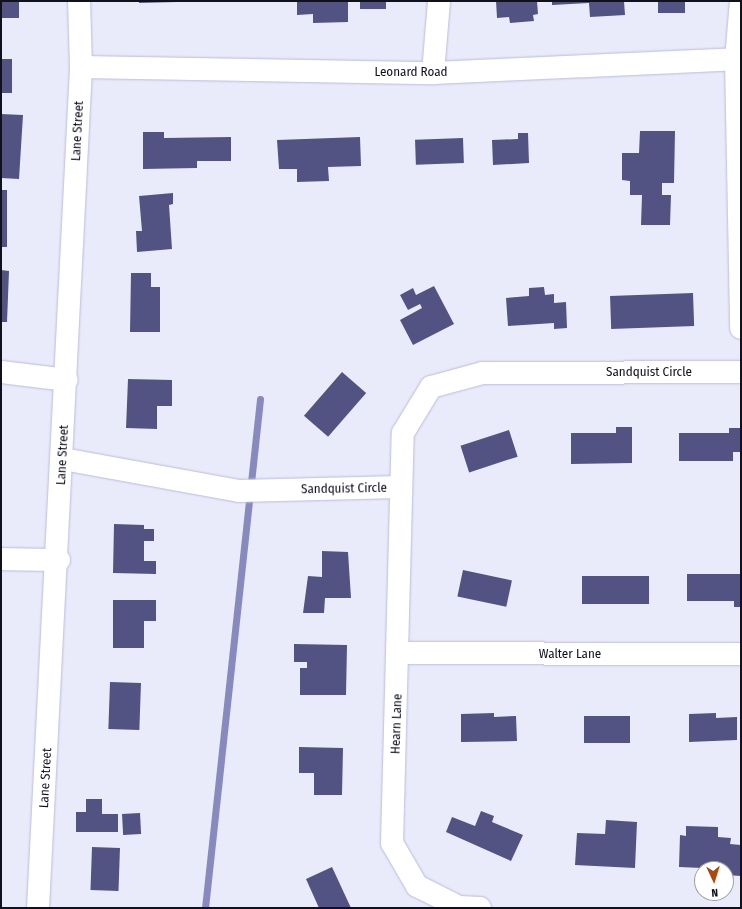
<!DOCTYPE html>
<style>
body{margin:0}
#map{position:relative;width:742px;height:909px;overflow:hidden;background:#eaebfa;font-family:"Fira Sans Condensed",sans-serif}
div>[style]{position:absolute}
.stream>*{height:7px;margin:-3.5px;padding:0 3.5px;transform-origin:3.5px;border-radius:3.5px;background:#8889be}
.building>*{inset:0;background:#525283;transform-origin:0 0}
.roads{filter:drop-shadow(0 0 1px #babcdf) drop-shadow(0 0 1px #babcdf)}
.minor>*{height:22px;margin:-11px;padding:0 11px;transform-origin:11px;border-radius:11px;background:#fff}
span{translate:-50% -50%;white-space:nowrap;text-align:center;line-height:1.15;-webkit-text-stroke:4px #fff;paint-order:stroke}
.street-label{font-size:13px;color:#10111d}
.frame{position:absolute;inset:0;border:2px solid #10111d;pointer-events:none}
.north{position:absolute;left:694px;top:861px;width:40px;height:40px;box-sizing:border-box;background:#fff;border:1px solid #9fa0a5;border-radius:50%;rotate:176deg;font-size:11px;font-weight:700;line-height:16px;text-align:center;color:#10111d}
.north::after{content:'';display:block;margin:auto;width:14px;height:18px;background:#ac4a0d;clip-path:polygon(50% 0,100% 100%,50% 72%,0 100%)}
</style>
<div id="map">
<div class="stream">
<i style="left:205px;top:908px;width:512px;rotate:-83.83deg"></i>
</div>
<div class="building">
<i style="left:1px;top:1px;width:18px;height:17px"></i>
<i style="clip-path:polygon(139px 1px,177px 1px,177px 2px,139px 3px)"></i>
<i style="clip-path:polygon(297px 1px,348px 1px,348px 22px,313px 23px,313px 14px,297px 15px)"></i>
<i style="left:360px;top:1px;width:26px;height:8px"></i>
<i style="clip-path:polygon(496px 1px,537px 1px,538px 14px,533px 15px,534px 21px,510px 23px,509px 17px,497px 18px)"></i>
<i style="clip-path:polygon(552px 1px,624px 1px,625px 15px,590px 17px,589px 3px,552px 5px)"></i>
<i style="left:658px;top:1px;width:27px;height:12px"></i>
<i style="left:1px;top:59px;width:11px;height:34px"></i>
<i style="clip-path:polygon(1px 114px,23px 115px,19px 179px,1px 178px)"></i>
<i style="clip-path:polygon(640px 131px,675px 131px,674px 183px,662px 183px,662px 195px,671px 195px,670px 225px,641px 225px,642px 195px,630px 195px,630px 181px,622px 180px,622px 153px,639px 153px)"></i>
<i style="clip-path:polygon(143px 132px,164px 132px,164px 138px,231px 137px,231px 161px,197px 161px,197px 168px,143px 169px)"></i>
<i style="clip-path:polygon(518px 133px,528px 133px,529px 163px,493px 165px,492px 140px,518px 139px)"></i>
<i style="clip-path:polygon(360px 137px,361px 166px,328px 167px,329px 181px,297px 182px,297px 169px,279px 169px,277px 140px)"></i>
<i style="left:463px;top:138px;width:25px;height:48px;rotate:88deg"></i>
<i style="left:1px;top:190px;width:6px;height:57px"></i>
<i style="clip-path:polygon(173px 193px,173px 204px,169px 205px,172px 249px,137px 252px,136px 231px,142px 231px,139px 196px)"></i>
<i style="clip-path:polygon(1px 270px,9px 271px,7px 322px,1px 322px)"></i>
<i style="clip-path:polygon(131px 273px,151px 273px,151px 287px,160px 287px,160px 332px,130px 332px)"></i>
<i style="clip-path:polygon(434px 286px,454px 324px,413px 345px,400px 320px,422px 308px,420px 304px,408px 310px,400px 295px,413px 288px,416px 295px)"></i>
<i style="clip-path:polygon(544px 287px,545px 295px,554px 294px,554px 303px,566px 302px,567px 328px,554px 329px,554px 323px,508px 326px,506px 298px,529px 296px,529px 288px)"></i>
<i style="left:693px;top:293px;width:33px;height:83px;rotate:88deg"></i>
<i style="left:342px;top:372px;width:32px;height:58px;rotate:41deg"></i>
<i style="clip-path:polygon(128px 379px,172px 380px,172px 406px,157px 406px,157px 429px,126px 428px)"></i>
<i style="clip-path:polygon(616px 427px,632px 427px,632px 463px,571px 464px,571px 433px,616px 433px)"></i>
<i style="clip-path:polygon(729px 428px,741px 428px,741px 452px,733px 452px,733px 461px,679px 461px,679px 433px,729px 433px)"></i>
<i style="left:509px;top:430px;width:28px;height:51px;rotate:72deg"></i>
<i style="clip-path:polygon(114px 524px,144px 525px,144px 529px,154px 529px,154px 541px,144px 541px,144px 561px,156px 561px,156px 574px,113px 573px)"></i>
<i style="clip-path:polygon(322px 551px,348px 552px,351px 598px,325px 598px,324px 613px,303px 613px,308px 576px,322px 577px)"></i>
<i style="left:463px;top:570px;width:50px;height:27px;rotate:12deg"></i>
<i style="clip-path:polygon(687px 574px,741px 574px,741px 607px,734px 607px,734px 601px,687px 601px)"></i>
<i style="left:649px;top:576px;width:28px;height:67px;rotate:90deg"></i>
<i style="clip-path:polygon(113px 600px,156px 600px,156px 621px,144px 621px,144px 648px,113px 648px)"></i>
<i style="clip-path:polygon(294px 644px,347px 645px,346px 695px,300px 695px,300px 668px,307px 668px,307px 662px,294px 662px)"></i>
<i style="left:110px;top:682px;width:31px;height:47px;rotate:2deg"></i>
<i style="clip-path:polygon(494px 713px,494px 717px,516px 716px,517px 741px,461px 742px,461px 714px)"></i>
<i style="clip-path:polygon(716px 713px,716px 718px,737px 717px,737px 740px,689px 742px,689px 714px)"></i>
<i style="left:630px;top:716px;width:27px;height:46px;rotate:90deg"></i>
<i style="clip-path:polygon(299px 747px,343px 748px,342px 795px,314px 795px,314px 773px,299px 773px)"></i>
<i style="clip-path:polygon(86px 799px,102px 799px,102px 814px,118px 814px,118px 832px,76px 832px,76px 812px,86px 812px)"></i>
<i style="clip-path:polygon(481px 811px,494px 816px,492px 822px,523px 835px,511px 861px,446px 832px,452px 817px,475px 826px)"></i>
<i style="left:140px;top:813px;width:21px;height:18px;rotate:87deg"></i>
<i style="clip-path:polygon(606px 820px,637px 822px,635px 868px,575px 865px,577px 833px,605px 834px)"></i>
<i style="clip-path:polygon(686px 826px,718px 827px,718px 837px,731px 838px,730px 844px,741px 845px,741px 876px,726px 875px,726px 869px,679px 867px,680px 835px,686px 836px)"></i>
<i style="left:92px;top:847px;width:28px;height:43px;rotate:2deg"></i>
<i style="clip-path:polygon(332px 867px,351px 908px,319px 908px,306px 879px)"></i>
</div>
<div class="roads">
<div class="minor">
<i style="left:741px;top:1px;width:58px;rotate:94.9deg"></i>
<i style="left:736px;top:59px;width:269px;rotate:88.9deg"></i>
<i style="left:81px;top:67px;width:352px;rotate:1deg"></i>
<i style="left:433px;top:73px;width:308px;rotate:-2.6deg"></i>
<i style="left:433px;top:73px;width:72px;rotate:-85.2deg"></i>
<i style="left:1px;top:372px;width:66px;rotate:6.9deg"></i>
<i style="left:63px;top:459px;width:179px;rotate:10.3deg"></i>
<i style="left:239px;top:491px;width:161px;rotate:-1.4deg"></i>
<i style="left:1px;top:559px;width:58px;rotate:1deg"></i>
<i style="left:399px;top:653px;width:342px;rotate:0.2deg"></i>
<i style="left:38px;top:908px;width:842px;rotate:-87.07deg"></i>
<i style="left:81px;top:67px;width:66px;rotate:-91.7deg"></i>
<i style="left:480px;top:908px;width:21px;rotate:-177deg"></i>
<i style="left:459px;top:907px;width:47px;rotate:-153.4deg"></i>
<i style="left:417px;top:886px;width:50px;rotate:-120.2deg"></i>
<i style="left:392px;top:843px;width:410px;rotate:-88.5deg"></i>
<i style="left:403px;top:433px;width:54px;rotate:-58.7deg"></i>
<i style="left:431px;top:387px;width:54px;rotate:-15.1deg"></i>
<i style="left:483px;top:373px;width:258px;rotate:-0.2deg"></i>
</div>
</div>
<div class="street-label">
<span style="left:411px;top:72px">Leonard Road</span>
<span style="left:78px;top:131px;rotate:-87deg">Lane Street</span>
<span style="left:649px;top:372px">Sandquist Circle</span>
<span style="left:63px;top:455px;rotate:-87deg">Lane Street</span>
<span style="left:344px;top:489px;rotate:-1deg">Sandquist Circle</span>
<span style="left:570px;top:654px">Walter Lane</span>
<span style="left:397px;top:724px;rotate:-88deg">Hearn Lane</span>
<span style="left:46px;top:778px;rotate:-87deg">Lane Street</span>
</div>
<div class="frame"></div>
<div class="north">N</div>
</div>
